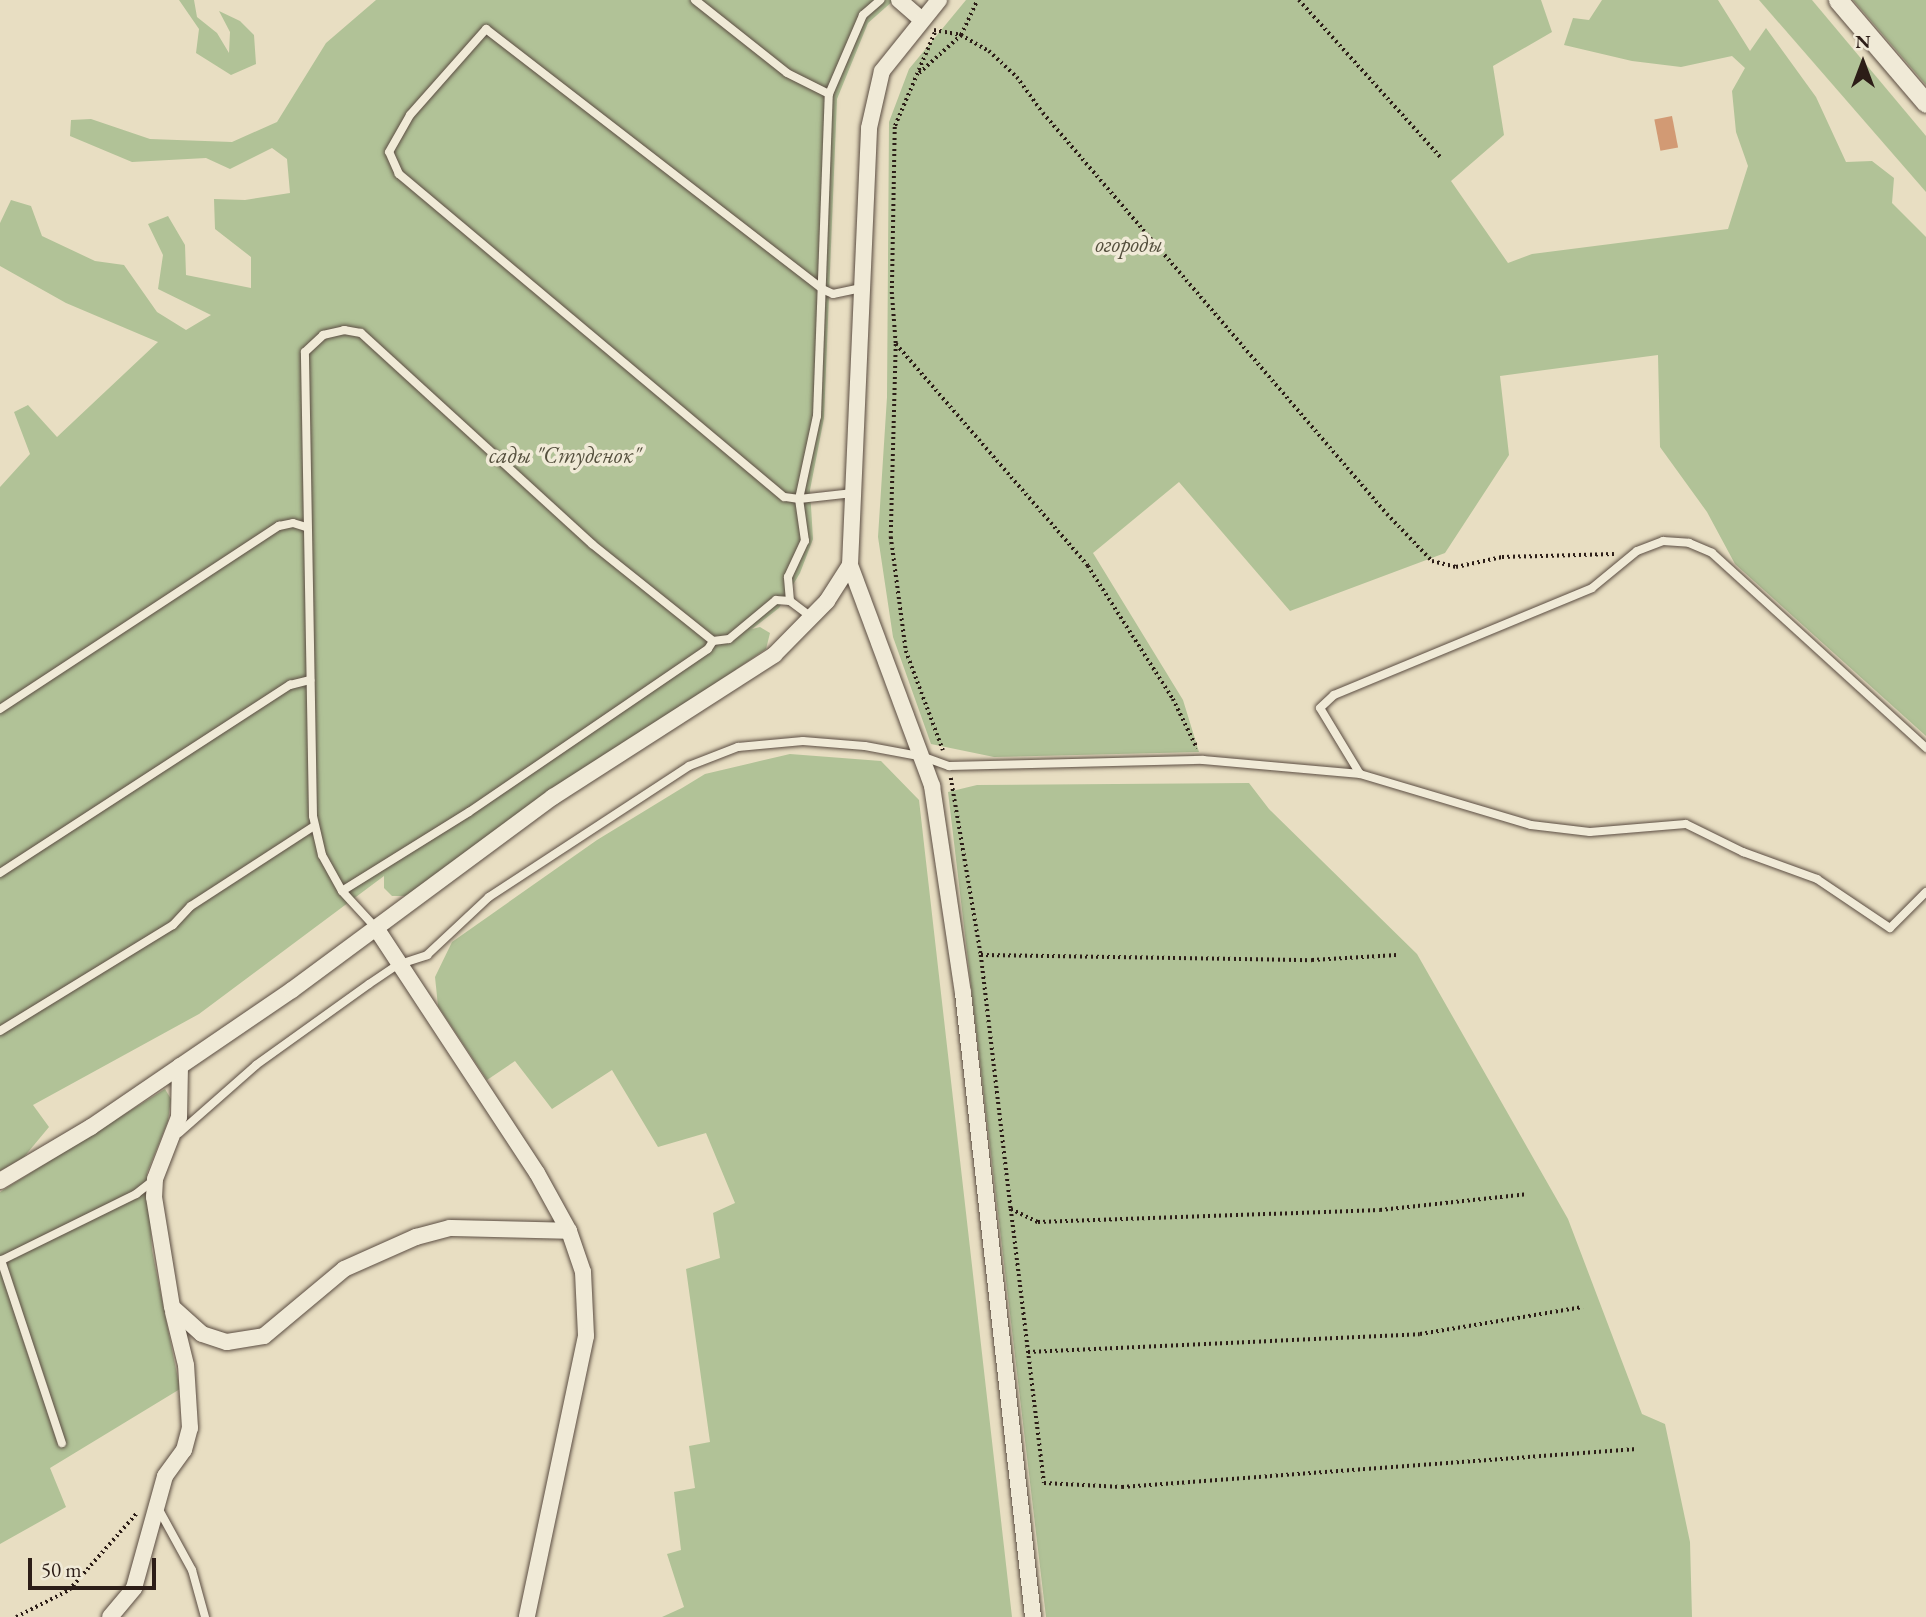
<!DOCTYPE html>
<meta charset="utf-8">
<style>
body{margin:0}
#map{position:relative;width:1926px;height:1617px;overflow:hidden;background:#e8dec2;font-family:"EB Garamond",serif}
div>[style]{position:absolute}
.green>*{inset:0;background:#b1c297}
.building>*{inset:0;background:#d29a74;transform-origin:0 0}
.path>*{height:3.5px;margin-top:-1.75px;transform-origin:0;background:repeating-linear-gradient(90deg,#2c1d17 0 2px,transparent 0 5.5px)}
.roads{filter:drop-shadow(0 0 2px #5b4d42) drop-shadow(0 0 2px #5b4d42)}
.service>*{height:8px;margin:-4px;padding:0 4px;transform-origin:4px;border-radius:4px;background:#f0ead7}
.minor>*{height:16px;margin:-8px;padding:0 8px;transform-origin:8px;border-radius:8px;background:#f0ead7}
.tertiary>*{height:19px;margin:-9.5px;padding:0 9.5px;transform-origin:9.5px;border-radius:9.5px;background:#f0ead7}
span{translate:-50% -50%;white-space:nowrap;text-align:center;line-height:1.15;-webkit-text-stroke:7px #f0ead7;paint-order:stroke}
.park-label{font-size:23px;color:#544f3d;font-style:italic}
.north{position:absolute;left:1828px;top:28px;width:70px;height:70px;-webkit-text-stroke:5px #f0ead7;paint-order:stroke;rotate:0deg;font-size:19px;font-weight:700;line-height:28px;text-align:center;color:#2c1d17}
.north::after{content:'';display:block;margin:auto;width:24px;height:32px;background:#2c1d17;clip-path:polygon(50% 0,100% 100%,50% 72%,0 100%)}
.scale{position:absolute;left:28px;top:1558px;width:128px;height:32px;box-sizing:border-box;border:4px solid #2c1d17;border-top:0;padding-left:9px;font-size:21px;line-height:24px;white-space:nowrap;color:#2c1d17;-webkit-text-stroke:5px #f0ead7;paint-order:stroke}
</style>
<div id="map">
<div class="green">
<i style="clip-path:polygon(179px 0,194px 0,197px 17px,217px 33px,229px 53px,230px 32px,219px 11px,240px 21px,254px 35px,256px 64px,231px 75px,196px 53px,199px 29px)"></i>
<i style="clip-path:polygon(376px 0,894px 0,868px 23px,837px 99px,824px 418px,810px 490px,813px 539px,800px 573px,779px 608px,752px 629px,760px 627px,770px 633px,766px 649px,405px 896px,392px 896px,384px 888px,384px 876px,199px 1014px,33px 1105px,49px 1127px,24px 1157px,0 1171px,0 487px,30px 454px,14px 412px,28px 405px,57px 437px,158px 342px,66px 303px,0 266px,0 223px,11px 200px,31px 206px,42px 236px,95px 261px,124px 265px,157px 312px,186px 330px,211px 315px,158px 289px,163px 255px,148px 224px,168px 216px,185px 245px,186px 275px,251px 288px,251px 257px,215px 229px,214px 199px,245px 200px,290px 193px,287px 159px,272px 148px,230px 169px,206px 158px,132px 162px,70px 136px,71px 120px,91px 119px,150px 139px,232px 142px,277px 122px,326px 43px)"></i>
<i style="clip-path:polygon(966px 0,1541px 0,1552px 32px,1493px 66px,1504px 135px,1451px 181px,1508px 263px,1532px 254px,1728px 229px,1748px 166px,1736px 132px,1732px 91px,1745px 68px,1732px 56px,1681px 67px,1632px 61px,1564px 45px,1573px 18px,1589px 20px,1602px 0,1718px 0,1750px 51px,1766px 28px,1816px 97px,1846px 162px,1872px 161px,1894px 178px,1892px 203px,1926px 237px,1926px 736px,1735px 564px,1707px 512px,1660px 447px,1658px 355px,1500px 376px,1509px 455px,1445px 553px,1290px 611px,1179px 482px,1093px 553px,1183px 700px,1199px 752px,994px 757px,931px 744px,893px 637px,878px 537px,887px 397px,889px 122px,909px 69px)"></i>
<i style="clip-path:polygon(1759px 0,1812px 0,1926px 136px,1926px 192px)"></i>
<i style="clip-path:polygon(1853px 0,1926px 0,1926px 85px)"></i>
<i style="clip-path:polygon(790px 754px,881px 761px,919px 800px,1012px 1617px,662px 1617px,684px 1607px,667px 1554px,681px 1550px,674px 1492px,695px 1488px,689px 1446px,710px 1442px,686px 1269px,720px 1258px,713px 1213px,735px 1203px,706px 1133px,658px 1147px,612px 1070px,552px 1109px,515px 1061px,487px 1080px,438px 1006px,435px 977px,452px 942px,597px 840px,705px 774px)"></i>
<i style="clip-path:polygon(1249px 783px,1269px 809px,1417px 954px,1568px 1219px,1642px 1414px,1665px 1424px,1690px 1542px,1692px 1617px,1046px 1617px,948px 792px,977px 785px)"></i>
<i style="clip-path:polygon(165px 1089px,171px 1099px,168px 1121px,147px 1173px,152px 1250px,180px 1389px,50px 1468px,66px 1507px,0 1544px,0 1192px)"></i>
</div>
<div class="building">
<i style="left:1672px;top:116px;width:32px;height:18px;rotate:79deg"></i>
</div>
<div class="path">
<i style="left:1299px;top:0;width:214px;rotate:48deg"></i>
<i style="left:934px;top:30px;width:27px;rotate:10deg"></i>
<i style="left:961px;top:35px;width:32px;rotate:30deg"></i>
<i style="left:989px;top:51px;width:38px;rotate:43deg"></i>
<i style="left:1017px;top:77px;width:44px;rotate:54.2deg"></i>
<i style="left:1043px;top:113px;width:528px;rotate:49.38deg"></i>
<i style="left:1387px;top:514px;width:65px;rotate:46.2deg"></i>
<i style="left:1432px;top:561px;width:25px;rotate:14deg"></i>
<i style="left:1456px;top:567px;width:47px;rotate:-12.3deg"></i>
<i style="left:1502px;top:557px;width:112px;rotate:-1.5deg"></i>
<i style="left:935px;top:33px;width:102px;rotate:113.1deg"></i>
<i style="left:895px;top:127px;width:165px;rotate:91deg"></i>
<i style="left:892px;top:292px;width:52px;rotate:85.6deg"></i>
<i style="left:896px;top:344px;width:294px;rotate:49.1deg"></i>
<i style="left:1088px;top:566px;width:158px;rotate:57.4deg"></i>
<i style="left:1173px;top:699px;width:55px;rotate:63.9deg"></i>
<i style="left:919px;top:73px;width:57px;rotate:-42.1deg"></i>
<i style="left:961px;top:35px;width:38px;rotate:-65deg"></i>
<i style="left:896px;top:344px;width:193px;rotate:91.5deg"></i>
<i style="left:891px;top:537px;width:115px;rotate:82.5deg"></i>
<i style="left:906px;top:651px;width:106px;rotate:69.5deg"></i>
<i style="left:951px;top:778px;width:180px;rotate:80.4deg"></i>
<i style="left:981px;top:955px;width:331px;rotate:0.9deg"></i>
<i style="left:1312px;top:960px;width:85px;rotate:-3.4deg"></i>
<i style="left:981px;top:955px;width:256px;rotate:83.3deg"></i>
<i style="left:1011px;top:1209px;width:30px;rotate:26deg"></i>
<i style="left:1038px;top:1222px;width:342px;rotate:-2deg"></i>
<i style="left:1380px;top:1210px;width:148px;rotate:-6.2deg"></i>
<i style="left:1011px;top:1209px;width:276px;rotate:83.1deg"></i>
<i style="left:1044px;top:1483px;width:78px;rotate:2.9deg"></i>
<i style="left:1122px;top:1487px;width:516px;rotate:-4.22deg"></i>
<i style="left:1028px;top:1352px;width:392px;rotate:-2.6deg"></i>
<i style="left:1420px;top:1334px;width:165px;rotate:-9.4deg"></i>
<i style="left:16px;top:1617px;width:59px;rotate:-27deg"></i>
<i style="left:69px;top:1590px;width:103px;rotate:-48.6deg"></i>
</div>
<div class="roads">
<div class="service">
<i style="left:695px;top:0;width:117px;rotate:38.4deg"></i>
<i style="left:787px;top:73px;width:47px;rotate:26.6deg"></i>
<i style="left:853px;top:493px;width:54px;rotate:173.7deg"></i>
<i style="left:799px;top:499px;width:85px;rotate:-77.8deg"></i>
<i style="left:817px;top:416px;width:322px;rotate:-87.9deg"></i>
<i style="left:829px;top:94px;width:86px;rotate:-66.7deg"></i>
<i style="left:863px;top:15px;width:23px;rotate:-41deg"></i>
<i style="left:790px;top:601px;width:24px;rotate:-95deg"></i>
<i style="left:788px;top:577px;width:40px;rotate:-65deg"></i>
<i style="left:805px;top:541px;width:42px;rotate:-98.1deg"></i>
<i style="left:799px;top:499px;width:15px;rotate:-172deg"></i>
<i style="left:784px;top:497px;width:503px;rotate:-140deg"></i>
<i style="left:399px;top:174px;width:24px;rotate:-114deg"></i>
<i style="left:389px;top:152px;width:43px;rotate:-60.4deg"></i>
<i style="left:410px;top:115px;width:115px;rotate:-48.5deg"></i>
<i style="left:486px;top:29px;width:425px;rotate:37.7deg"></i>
<i style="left:822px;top:289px;width:12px;rotate:24deg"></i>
<i style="left:833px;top:294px;width:29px;rotate:-12deg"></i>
<i style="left:0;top:709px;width:334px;rotate:-33.3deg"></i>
<i style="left:279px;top:526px;width:14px;rotate:-12deg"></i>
<i style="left:293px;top:523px;width:14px;rotate:17deg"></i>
<i style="left:1360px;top:774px;width:77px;rotate:-121.2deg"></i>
<i style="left:1320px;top:708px;width:19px;rotate:-43deg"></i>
<i style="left:1334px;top:695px;width:279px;rotate:-22.5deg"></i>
<i style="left:1592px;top:588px;width:58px;rotate:-39.4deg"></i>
<i style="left:1637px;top:551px;width:28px;rotate:-21deg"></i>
<i style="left:1663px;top:541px;width:26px;rotate:4deg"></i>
<i style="left:1689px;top:543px;width:25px;rotate:23deg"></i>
<i style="left:1712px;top:553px;width:290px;rotate:42.3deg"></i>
<i style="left:0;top:873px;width:346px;rotate:-33deg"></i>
<i style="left:290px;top:685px;width:21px;rotate:-14deg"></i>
<i style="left:342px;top:891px;width:150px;rotate:-31.9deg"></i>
<i style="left:469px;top:812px;width:289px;rotate:-34.3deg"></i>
<i style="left:708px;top:649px;width:9px;rotate:-58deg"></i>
<i style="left:376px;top:928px;width:50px;rotate:-132.6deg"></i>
<i style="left:342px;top:891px;width:41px;rotate:-119.1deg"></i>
<i style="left:322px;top:855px;width:40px;rotate:-103deg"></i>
<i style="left:313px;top:816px;width:464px;rotate:-91deg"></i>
<i style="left:305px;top:352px;width:25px;rotate:-43deg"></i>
<i style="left:323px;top:335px;width:22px;rotate:-13deg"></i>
<i style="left:344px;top:330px;width:17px;rotate:10deg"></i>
<i style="left:361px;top:333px;width:313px;rotate:42.4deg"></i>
<i style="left:592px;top:544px;width:155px;rotate:38.7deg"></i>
<i style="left:713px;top:641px;width:16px;rotate:-7deg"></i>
<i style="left:729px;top:639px;width:61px;rotate:-39.7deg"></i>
<i style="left:776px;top:600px;width:14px;rotate:4deg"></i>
<i style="left:790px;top:601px;width:26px;rotate:37deg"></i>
<i style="left:0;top:1031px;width:203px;rotate:-31.5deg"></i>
<i style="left:173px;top:925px;width:26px;rotate:-47deg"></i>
<i style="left:191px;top:906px;width:147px;rotate:-33deg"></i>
<i style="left:179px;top:1133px;width:103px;rotate:-41.4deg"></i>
<i style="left:256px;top:1065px;width:139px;rotate:-35.6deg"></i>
<i style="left:369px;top:984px;width:34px;rotate:-34deg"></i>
<i style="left:397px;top:965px;width:32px;rotate:-18deg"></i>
<i style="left:427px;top:955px;width:85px;rotate:-43.1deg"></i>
<i style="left:489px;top:897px;width:239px;rotate:-33.2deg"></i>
<i style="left:689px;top:766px;width:53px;rotate:-21.2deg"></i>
<i style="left:738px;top:747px;width:65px;rotate:-5.3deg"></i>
<i style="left:803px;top:741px;width:62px;rotate:4.6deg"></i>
<i style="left:865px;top:746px;width:60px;rotate:10.6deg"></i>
<i style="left:924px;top:757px;width:27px;rotate:20deg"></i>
<i style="left:949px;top:766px;width:254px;rotate:-1.4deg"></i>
<i style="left:1203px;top:760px;width:158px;rotate:5.1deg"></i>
<i style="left:1360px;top:774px;width:178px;rotate:16.6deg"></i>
<i style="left:1531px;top:825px;width:59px;rotate:6.8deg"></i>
<i style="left:1590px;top:832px;width:96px;rotate:-4.8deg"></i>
<i style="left:1686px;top:824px;width:64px;rotate:26.2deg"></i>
<i style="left:1743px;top:852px;width:79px;rotate:20deg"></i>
<i style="left:1817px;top:879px;width:88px;rotate:33.9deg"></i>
<i style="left:1890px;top:928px;width:51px;rotate:-45deg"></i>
<i style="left:1px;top:1260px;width:193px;rotate:71.6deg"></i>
<i style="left:0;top:1261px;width:152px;rotate:-26.2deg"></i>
<i style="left:136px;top:1194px;width:24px;rotate:-38deg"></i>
<i style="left:158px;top:1508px;width:71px;rotate:61.3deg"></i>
<i style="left:192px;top:1570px;width:49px;rotate:74.5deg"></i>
</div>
<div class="minor">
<i style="left:899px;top:0;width:30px;rotate:41deg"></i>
<i style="left:850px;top:565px;width:236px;rotate:69.6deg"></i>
<i style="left:932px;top:786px;width:209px;rotate:81.5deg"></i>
<i style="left:963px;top:993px;width:628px;rotate:83.6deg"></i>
<i style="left:376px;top:928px;width:293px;rotate:56.7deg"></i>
<i style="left:537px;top:1173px;width:66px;rotate:61.1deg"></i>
<i style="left:569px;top:1231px;width:43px;rotate:71.1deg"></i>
<i style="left:583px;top:1272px;width:64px;rotate:87.3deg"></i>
<i style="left:586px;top:1336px;width:287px;rotate:101.9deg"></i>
<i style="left:180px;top:1066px;width:51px;rotate:91.1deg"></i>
<i style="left:179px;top:1117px;width:66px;rotate:111.2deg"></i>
<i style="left:155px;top:1179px;width:18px;rotate:93deg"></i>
<i style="left:154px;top:1197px;width:111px;rotate:80.7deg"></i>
<i style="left:172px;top:1307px;width:40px;rotate:42deg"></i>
<i style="left:202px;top:1334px;width:26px;rotate:18deg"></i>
<i style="left:227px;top:1342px;width:37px;rotate:-9deg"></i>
<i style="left:264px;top:1336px;width:104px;rotate:-39.9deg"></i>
<i style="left:344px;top:1269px;width:79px;rotate:-24deg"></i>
<i style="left:416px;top:1237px;width:35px;rotate:-15deg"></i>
<i style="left:450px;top:1228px;width:119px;rotate:1.4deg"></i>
<i style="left:0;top:1181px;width:106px;rotate:-30.7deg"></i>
<i style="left:91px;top:1127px;width:243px;rotate:-34.3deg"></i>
<i style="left:292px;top:990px;width:325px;rotate:-36.5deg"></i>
<i style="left:553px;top:797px;width:263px;rotate:-32.7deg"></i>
<i style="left:774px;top:655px;width:76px;rotate:-45.5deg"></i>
<i style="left:827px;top:601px;width:43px;rotate:-57.4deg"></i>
<i style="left:850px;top:565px;width:437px;rotate:-87.5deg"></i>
<i style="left:869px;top:128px;width:58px;rotate:-77.2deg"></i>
<i style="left:882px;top:71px;width:91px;rotate:-51.2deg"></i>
<i style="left:110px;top:1617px;width:38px;rotate:-50deg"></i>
<i style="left:134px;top:1588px;width:116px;rotate:-74.5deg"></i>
<i style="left:165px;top:1476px;width:32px;rotate:-54deg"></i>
<i style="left:184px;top:1450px;width:23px;rotate:-75deg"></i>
<i style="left:190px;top:1428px;width:63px;rotate:-93.6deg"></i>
<i style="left:186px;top:1365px;width:55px;rotate:-103.8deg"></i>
</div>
<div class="tertiary">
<i style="left:1838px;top:0;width:135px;rotate:49.5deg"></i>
</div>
</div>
<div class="park-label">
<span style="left:1129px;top:244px">огороды</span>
<span style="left:565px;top:455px">сады "Студенок"</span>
</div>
<div class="north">N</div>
<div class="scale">50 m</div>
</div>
